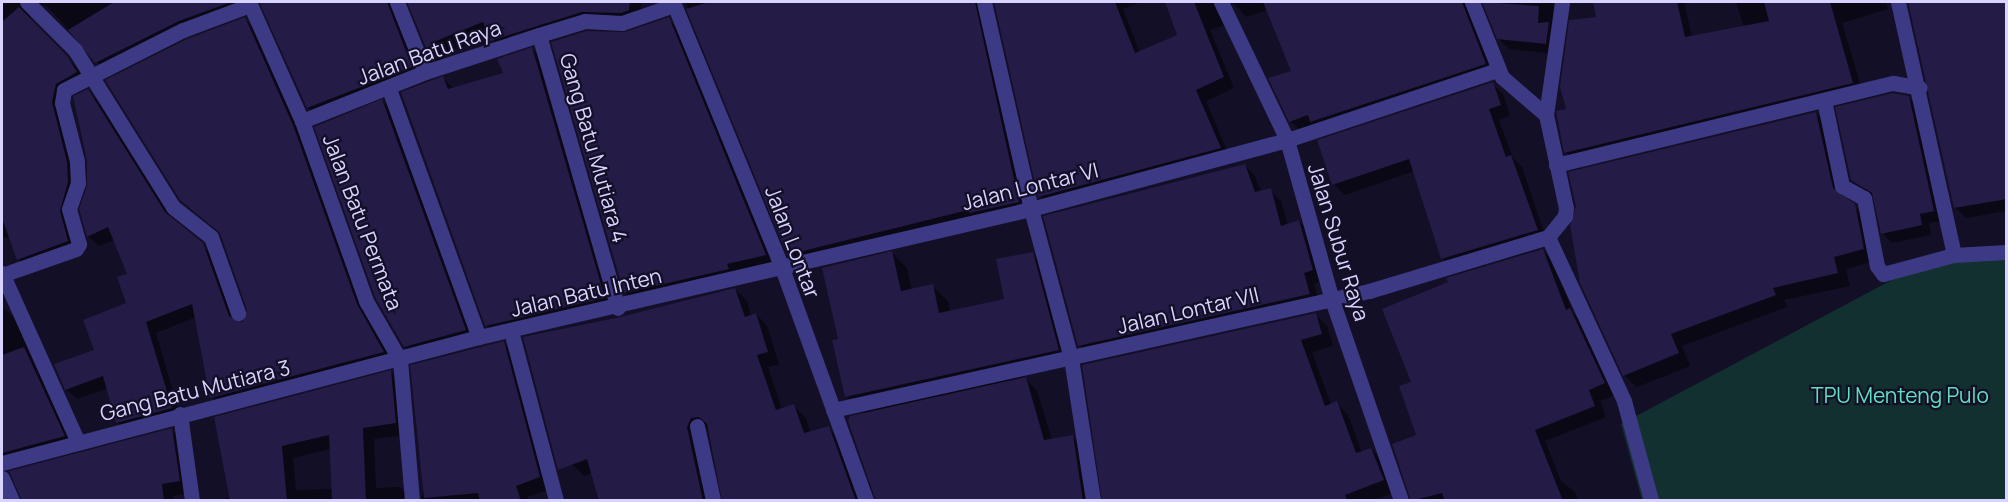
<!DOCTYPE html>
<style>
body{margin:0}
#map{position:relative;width:2008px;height:502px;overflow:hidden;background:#130f26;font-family:Manrope,sans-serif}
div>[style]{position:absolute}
.green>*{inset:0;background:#12302f}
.shadow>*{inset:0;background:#0007}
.building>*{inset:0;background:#241b47}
.street>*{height:15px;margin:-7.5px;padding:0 7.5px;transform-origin:7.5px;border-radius:7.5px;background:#3d3a85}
span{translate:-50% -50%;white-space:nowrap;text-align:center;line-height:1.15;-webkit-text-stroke:4.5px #130f26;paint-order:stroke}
.street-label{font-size:21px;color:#d9d4ff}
.park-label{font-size:21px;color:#5fe0c0}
.frame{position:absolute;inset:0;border:3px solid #d9d4ff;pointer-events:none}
</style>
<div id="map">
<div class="green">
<i style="clip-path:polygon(2006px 252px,2006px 500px,1642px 500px,1621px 424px,1937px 256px)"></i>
</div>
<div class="shadow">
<i style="clip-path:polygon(2px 2px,641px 2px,640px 21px,594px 23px,503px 51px,489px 35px,442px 55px,447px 70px,444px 71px,432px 59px,411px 6px,406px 3px,399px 18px,423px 78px,320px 119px,308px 108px,261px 4px,191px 32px,108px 74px,47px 6px,36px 4px,29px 11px,31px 22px,79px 70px,88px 84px,68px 95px,78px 175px,70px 224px,79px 253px,30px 270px,18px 259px,11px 238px,2px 237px)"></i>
<i style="clip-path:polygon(691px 2px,1141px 2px,1123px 9px,1140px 53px,1179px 36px,1167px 2px,1553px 2px,1556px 54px,1509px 49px,1498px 38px,1485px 5px,1480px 2px,1496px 74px,1301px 131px,1290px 121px,1293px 72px,1268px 10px,1246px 17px,1234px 4px,1228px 3px,1225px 25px,1210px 30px,1234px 88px,1206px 101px,1230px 158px,1050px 207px,1040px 196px,996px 4px,992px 2px,984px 15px,1029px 212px,799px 265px,789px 255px,686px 4px)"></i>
<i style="clip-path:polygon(1594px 2px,1684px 2px,1692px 37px,1744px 27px,1736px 2px,1886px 2px,1888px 9px,1842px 23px,1863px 93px,1576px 163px,1566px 152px,1568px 110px,1598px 18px)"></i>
<i style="clip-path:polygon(1909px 2px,2006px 2px,2006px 211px,1966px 218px,1955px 207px)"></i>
<i style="clip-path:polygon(245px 19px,255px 30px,303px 137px,393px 363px,222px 408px,212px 397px,196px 317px,156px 333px,181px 419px,128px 433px,117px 422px,108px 388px,77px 399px,66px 389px,128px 304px,129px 274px,115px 240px,99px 246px,88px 236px,88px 160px,74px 97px,87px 91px,98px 101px,173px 221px,213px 255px,238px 324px,247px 320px,249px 310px,222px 235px,182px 199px)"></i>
<i style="clip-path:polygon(668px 19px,678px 29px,775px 264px,635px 302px,625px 293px)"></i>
<i style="clip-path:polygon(532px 49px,543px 61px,615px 309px,498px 336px,487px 325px,443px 78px,454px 89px,505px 74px)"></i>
<i style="clip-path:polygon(1492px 84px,1503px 94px,1510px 116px,1499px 120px,1513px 158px,1522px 167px,1547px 241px,1453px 269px,1442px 258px,1414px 171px,1345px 195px,1334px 184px)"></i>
<i style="clip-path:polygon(1908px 97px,1918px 107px,1943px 221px,1929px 223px,1931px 235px,1892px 243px,1882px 233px,1874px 197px,1852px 179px)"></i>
<i style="clip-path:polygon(382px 101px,394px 113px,477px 342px,416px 358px,405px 346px)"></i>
<i style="clip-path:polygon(1816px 113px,1828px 126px,1844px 198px,1867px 218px,1875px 261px,1846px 269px,1850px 286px,1784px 300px,1787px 307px,1682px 346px,1690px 366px,1637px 387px,1624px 375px)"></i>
<i style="clip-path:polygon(1244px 165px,1255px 176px,1261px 192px,1270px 190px,1281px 201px,1288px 225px,1299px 221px,1309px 232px,1323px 281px,1314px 284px,1320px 304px,1090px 356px,1079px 345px)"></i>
<i style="clip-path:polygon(1542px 250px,1554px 262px,1573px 313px,1581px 322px,1615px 395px,1600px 401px,1606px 417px,1545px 441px,1561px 481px,1575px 492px,1578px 500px,1413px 500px,1394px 445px,1418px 436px,1412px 383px)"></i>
<i style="clip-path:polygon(892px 253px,907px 268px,912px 291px,932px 286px,948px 301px,950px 312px,1005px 300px,1032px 254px,1048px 269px,1073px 365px,1023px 376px,1037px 391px,1052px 440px,1073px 437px,1084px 449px,1093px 500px,876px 500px,865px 415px,847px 397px,840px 340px)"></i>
<i style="clip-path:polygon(735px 289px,747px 301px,751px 316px,756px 314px,767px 326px,779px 364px,768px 367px,782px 410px,794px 406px,806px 418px,810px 432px,828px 428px,840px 440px,864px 500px,723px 500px,707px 427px,699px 441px,712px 500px,600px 500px,592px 473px,584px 476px,572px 464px,620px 319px)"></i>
<i style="clip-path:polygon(5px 309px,17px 320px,75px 448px,6px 468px,7px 500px,2px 500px,2px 310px)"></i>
<i style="clip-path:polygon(1315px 314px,1327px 326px,1333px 346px,1312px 352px,1331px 405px,1336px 403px,1348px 415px,1362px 453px,1371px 449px,1383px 461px,1395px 492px,1374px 500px,1103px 500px)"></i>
<i style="clip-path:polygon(503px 343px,515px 355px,551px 489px,527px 497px,528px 500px,421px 500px,425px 485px)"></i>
<i style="clip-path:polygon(evenodd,391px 372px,402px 384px,407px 435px,374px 439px,376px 488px,400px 487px,413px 500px,220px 500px,230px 497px,216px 418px,391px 372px,331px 449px,333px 489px,296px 490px,293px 458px,331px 449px)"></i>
<i style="clip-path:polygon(172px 430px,183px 442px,191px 493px,173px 496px,173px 500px,23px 500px)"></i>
</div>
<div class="building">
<i style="clip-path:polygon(114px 2px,231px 2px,179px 21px,95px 63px,68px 30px)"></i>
<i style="clip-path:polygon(259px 2px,387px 2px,412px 67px,307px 108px)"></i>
<i style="clip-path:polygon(407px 2px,630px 2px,629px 10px,621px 13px,582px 12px,490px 41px,483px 22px,431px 43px,437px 58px,431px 60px)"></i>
<i style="clip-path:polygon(709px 2px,975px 2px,1019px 202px,969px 213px,968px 210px,787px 255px,686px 9px)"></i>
<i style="clip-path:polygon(994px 2px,1115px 2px,1135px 53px,1177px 35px,1165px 2px,1194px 2px,1224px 77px,1196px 90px,1221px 148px,1038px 197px)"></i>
<i style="clip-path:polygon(1263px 2px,1462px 2px,1486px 64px,1310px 122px,1308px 115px,1289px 122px,1268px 78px,1291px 71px)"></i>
<i style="clip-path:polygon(1482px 2px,1539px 6px,1538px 23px,1549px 22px,1546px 44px,1497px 39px)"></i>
<i style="clip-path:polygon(1593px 2px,1677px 2px,1685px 37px,1769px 21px,1764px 2px,1830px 2px,1853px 83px,1564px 153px,1556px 111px,1566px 109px,1560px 87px,1569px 20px,1596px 17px)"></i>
<i style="clip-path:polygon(1908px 2px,2007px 2px,2007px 199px,1954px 208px)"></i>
<i style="clip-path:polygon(19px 7px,67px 56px,77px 72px,56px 84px,52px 102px,67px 162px,68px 182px,60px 211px,68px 241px,17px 260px,2px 218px,2px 22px)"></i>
<i style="clip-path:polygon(245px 17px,293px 125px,357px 304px,384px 352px,210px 398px,192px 304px,146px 322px,172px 408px,116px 423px,103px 376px,65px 390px,54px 364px,94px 350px,83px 320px,126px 303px,117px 277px,127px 274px,108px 227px,87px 237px,79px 209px,87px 186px,87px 161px,73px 96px,88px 89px,165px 212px,203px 243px,229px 316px,242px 322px,247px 310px,220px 233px,180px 200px,105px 80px,187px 39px)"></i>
<i style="clip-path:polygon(669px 17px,766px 255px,727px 264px,729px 269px,624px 293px,551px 42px,586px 31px,625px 32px)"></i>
<i style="clip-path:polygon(532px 47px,605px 298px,485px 326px,401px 92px,443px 76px,448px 89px,503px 73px,497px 59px)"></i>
<i style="clip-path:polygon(1493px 82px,1501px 105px,1489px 109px,1506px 157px,1511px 155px,1538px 230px,1441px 259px,1409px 159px,1332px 185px,1317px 140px)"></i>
<i style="clip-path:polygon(1893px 93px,1909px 96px,1934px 211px,1920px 214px,1922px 225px,1881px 234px,1872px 193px,1851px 180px,1835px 107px)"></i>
<i style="clip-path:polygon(382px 99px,466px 330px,404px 347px,375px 297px,314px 127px)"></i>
<i style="clip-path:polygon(1816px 112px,1833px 188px,1855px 204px,1864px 249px,1834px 257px,1838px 273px,1773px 288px,1776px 295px,1671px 334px,1679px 353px,1623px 376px,1580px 283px,1570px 225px,1576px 206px,1568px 172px)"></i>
<i style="clip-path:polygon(1245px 164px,1255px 192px,1271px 188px,1281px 226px,1299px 220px,1313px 270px,1304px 273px,1310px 294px,1078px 346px,1043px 216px)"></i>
<i style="clip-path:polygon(1543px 249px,1566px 310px,1570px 308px,1605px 383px,1589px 390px,1595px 406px,1535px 430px,1563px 501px,1445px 501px,1442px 493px,1411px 501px,1392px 444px,1416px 435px,1399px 386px,1411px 382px,1382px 309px,1448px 282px,1446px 278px)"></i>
<i style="clip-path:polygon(892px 251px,901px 291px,933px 284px,939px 313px,1004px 299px,996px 259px,1033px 252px,1059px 350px,845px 397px,832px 340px,838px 339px,822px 268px)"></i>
<i style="clip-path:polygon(735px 288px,745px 317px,756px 313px,768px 352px,757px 355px,776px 410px,794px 404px,804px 433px,829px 426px,856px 501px,722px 501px,707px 424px,699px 417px,691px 418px,687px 427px,703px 501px,599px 501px,587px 459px,558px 470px,523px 337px,620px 317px)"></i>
<i style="clip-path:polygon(1316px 313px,1322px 334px,1301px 340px,1325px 406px,1337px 401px,1356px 453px,1371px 448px,1384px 480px,1345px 495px,1347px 501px,1102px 501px,1082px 365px)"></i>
<i style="clip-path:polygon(504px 341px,540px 477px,516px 486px,521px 501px,480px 501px,478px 493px,424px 498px,410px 365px)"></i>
<i style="clip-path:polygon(24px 347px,65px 436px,2px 453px,2px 355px)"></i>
<i style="clip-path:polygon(391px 370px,396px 423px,363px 428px,366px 501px,332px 501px,329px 435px,282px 446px,287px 501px,230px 501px,214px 417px)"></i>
<i style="clip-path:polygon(1026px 377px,1044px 440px,1073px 435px,1083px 501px,876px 501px,848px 421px,850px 416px)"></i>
<i style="clip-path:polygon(172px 428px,180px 481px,162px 484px,164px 501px,22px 501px,9px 471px)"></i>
</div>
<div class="street">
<i style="left:27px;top:2px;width:68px;rotate:45deg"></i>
<i style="left:75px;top:50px;width:185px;rotate:58deg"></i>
<i style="left:173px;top:207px;width:48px;rotate:38.3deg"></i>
<i style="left:211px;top:237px;width:81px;rotate:70.4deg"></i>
<i style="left:249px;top:2px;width:130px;rotate:66deg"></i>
<i style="left:302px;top:121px;width:191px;rotate:70.4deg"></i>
<i style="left:366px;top:301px;width:68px;rotate:60deg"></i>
<i style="left:400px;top:360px;width:141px;rotate:85.1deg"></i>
<i style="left:397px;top:2px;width:75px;rotate:68.2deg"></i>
<i style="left:673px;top:2px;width:287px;rotate:67.7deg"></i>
<i style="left:782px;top:268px;width:247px;rotate:70.1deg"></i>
<i style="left:984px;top:2px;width:212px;rotate:77.2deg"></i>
<i style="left:1031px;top:209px;width:154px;rotate:75deg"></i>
<i style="left:1071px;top:358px;width:144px;rotate:81.2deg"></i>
<i style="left:1221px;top:2px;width:153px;rotate:64.4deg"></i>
<i style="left:1287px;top:140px;width:166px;rotate:74.3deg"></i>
<i style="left:1332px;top:300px;width:212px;rotate:71deg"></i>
<i style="left:1472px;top:2px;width:81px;rotate:68.2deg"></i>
<i style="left:1502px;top:77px;width:58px;rotate:40.8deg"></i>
<i style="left:1898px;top:2px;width:259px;rotate:77.5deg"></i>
<i style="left:539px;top:35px;width:284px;rotate:73.9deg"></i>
<i style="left:389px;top:89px;width:264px;rotate:70.1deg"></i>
<i style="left:1824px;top:100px;width:88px;rotate:78.2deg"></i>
<i style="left:1842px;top:186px;width:25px;rotate:29deg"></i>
<i style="left:1864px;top:198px;width:69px;rotate:79.2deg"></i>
<i style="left:1877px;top:266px;width:10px;rotate:53deg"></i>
<i style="left:1883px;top:274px;width:73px;rotate:-15deg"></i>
<i style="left:1954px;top:255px;width:52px;rotate:-3.3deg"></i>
<i style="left:302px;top:121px;width:132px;rotate:-21.7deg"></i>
<i style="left:425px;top:72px;width:120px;rotate:-18deg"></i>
<i style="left:539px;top:35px;width:48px;rotate:-16.9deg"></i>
<i style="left:585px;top:21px;width:37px;rotate:3deg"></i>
<i style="left:622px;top:23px;width:55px;rotate:-19.1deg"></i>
<i style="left:1556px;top:165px;width:347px;rotate:-13.7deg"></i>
<i style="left:1893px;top:83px;width:27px;rotate:10deg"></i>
<i style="left:1548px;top:237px;width:181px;rotate:65.1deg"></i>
<i style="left:1624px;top:401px;width:103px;rotate:74.7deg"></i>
<i style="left:2px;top:273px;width:185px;rotate:65.8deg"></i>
<i style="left:2px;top:275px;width:78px;rotate:-19.4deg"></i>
<i style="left:76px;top:249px;width:6px;rotate:-59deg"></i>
<i style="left:79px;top:244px;width:36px;rotate:-106deg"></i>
<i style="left:69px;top:209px;width:28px;rotate:-71deg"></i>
<i style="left:78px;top:183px;width:22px;rotate:-93deg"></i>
<i style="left:77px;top:161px;width:60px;rotate:-104.5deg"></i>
<i style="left:62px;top:103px;width:13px;rotate:-81deg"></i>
<i style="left:64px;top:90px;width:133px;rotate:-26.8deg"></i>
<i style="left:183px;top:30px;width:72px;rotate:-20.5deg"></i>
<i style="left:511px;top:331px;width:175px;rotate:75.1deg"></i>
<i style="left:833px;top:410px;width:549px;rotate:-12.52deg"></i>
<i style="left:1369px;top:291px;width:187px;rotate:-16.8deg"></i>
<i style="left:1548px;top:237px;width:27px;rotate:-51deg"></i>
<i style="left:1565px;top:216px;width:8px;rotate:-83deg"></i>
<i style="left:1566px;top:208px;width:95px;rotate:-102.1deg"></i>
<i style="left:1546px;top:115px;width:114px;rotate:-81.9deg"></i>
<i style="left:180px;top:414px;width:87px;rotate:82.1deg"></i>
<i style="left:697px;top:426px;width:76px;rotate:77.8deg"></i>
<i style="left:2px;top:463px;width:493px;rotate:-14.8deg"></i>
<i style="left:479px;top:337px;width:567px;rotate:-13.06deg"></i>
<i style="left:1031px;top:209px;width:265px;rotate:-15.1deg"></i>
<i style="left:1287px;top:140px;width:222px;rotate:-18.4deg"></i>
<i style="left:2px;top:478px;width:24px;rotate:66deg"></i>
</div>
<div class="street-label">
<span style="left:429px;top:52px;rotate:-20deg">Jalan Batu Raya</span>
<span style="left:594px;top:148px;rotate:74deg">Gang Batu Mutiara 4</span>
<span style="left:1030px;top:186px;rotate:-14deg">Jalan Lontar VI</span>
<span style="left:363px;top:222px;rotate:69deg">Jalan Batu Permata</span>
<span style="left:793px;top:242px;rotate:69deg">Jalan Lontar</span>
<span style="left:1339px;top:242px;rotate:73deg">Jalan Subur Raya</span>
<span style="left:586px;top:292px;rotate:-13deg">Jalan Batu Inten</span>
<span style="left:1188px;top:310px;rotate:-13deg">Jalan Lontar VII</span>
<span style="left:195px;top:390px;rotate:-14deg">Gang Batu Mutiara 3</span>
</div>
<div class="park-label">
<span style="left:1900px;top:395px">TPU Menteng Pulo</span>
</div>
<div class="frame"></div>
</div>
